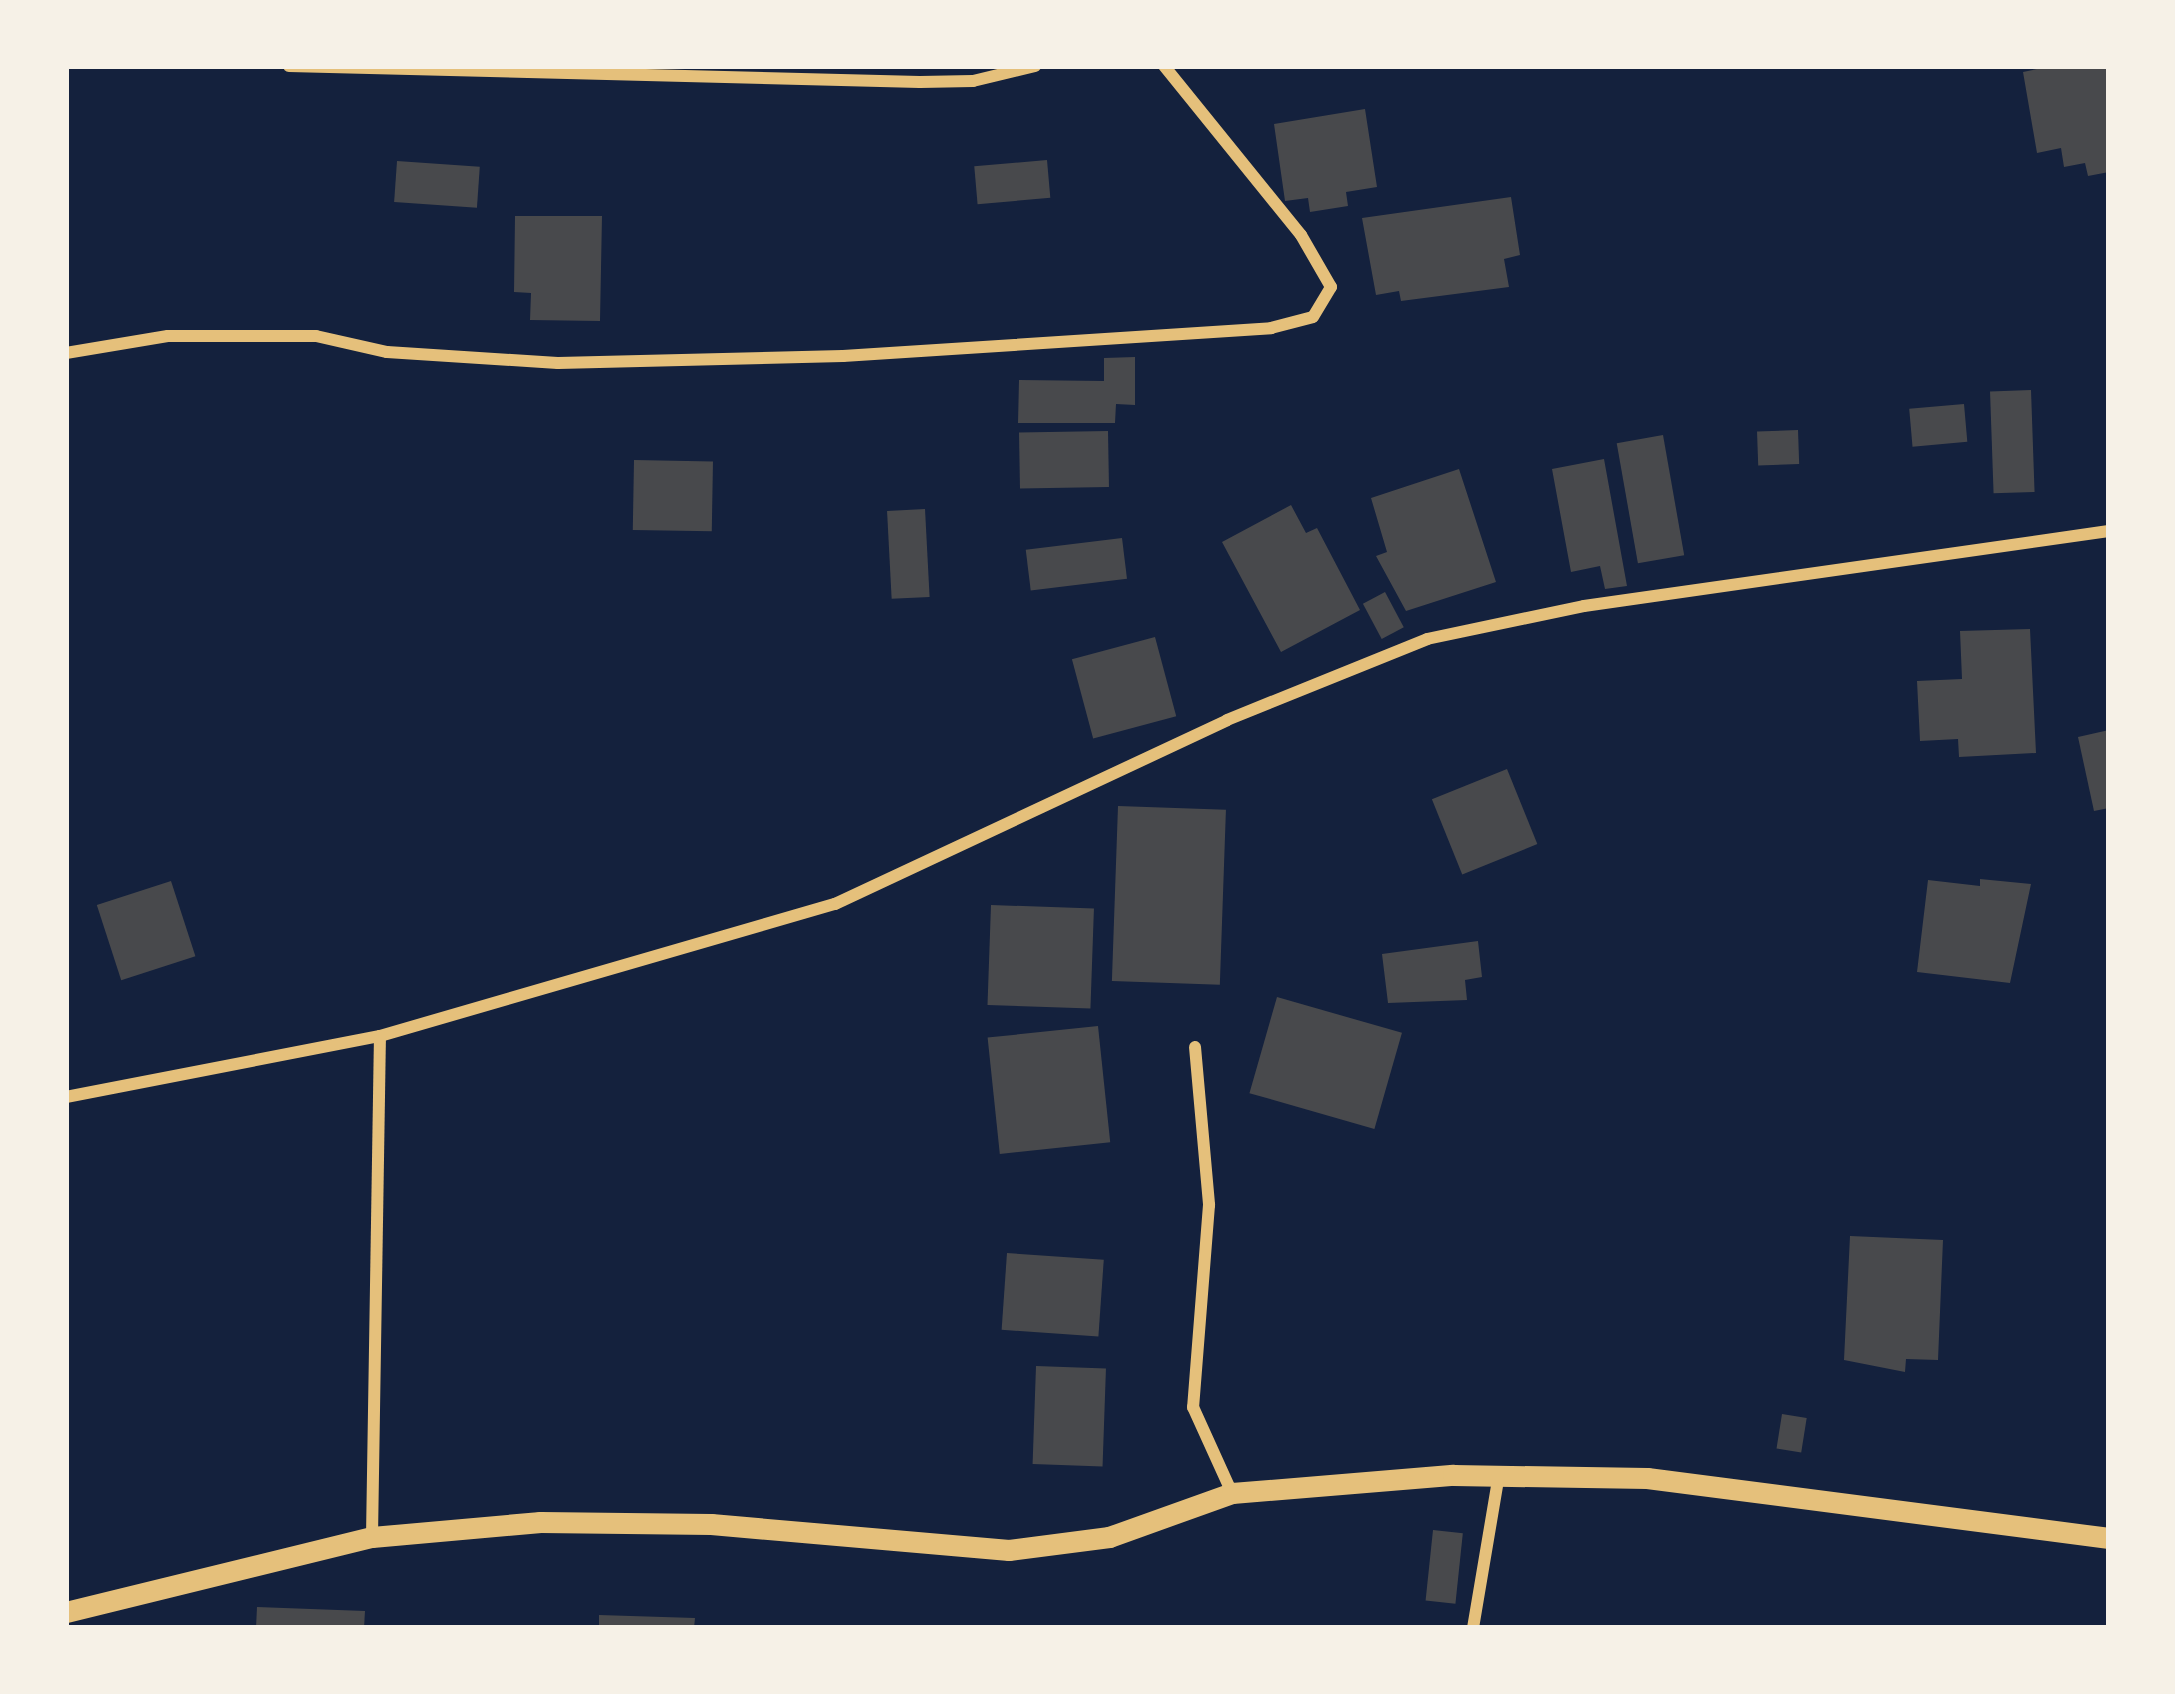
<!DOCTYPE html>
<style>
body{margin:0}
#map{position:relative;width:2175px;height:1694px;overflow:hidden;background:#14213d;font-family:"Space Grotesk",sans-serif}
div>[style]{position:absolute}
.building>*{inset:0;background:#48494c;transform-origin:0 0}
.minor>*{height:12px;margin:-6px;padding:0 6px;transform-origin:6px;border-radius:6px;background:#e5c07b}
.tertiary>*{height:21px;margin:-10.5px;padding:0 10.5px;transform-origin:10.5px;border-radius:10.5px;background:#e5c07b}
span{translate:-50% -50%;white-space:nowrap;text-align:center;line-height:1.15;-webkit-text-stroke:9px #f6f1e7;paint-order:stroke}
.frame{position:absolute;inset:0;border:69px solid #f6f1e7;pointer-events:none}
</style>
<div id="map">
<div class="building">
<i style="clip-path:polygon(2051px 66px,2109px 66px,2109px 172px,2088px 176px,2085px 163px,2064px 167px,2061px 148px,2037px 153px,2023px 72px)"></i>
<i style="clip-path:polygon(1365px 109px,1377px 187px,1346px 192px,1348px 206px,1310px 212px,1308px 198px,1285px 201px,1274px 124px)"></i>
<i style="left:1047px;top:160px;width:38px;height:73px;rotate:85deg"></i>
<i style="left:397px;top:161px;width:83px;height:41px;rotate:4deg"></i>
<i style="clip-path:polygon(1511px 197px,1520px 255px,1504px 259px,1509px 287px,1401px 301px,1399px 291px,1376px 295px,1362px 218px)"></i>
<i style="clip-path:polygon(515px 216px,602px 216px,600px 321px,530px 320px,531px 293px,514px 292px)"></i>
<i style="clip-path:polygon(1135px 357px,1135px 405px,1116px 404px,1115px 423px,1018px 423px,1019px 380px,1104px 381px,1104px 358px)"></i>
<i style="left:2031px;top:390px;width:102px;height:41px;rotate:88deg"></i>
<i style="left:1964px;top:404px;width:38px;height:55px;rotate:85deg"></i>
<i style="left:1798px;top:430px;width:34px;height:41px;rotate:88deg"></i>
<i style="left:1108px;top:431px;width:56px;height:89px;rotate:89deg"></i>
<i style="left:1663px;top:435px;width:122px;height:47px;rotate:80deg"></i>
<i style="clip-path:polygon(1604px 459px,1627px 586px,1605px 589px,1600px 566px,1571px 572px,1552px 469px)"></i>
<i style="left:634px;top:460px;width:79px;height:70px;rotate:1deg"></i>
<i style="clip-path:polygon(1459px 469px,1496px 582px,1406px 611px,1376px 556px,1387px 552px,1371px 498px)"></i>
<i style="clip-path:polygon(1291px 505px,1306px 533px,1317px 528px,1360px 610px,1281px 652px,1222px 542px)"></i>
<i style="left:925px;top:509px;width:88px;height:38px;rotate:87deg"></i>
<i style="left:1122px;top:538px;width:41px;height:97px;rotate:83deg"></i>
<i style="left:1385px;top:592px;width:40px;height:25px;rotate:62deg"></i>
<i style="clip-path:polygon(2030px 629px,2036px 753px,1959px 757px,1958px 739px,1920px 741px,1917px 681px,1962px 679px,1960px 631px)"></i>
<i style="left:1155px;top:637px;width:82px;height:86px;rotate:75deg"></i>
<i style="clip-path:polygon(2109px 730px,2109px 808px,2094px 811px,2078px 737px)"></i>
<i style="left:1507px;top:769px;width:81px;height:81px;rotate:68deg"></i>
<i style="left:1118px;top:806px;width:108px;height:175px;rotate:2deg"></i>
<i style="clip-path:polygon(1980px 879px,2031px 884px,2010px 983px,1917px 972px,1928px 880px,1980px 886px)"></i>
<i style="left:171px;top:881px;width:79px;height:78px;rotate:72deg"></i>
<i style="left:991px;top:905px;width:103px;height:100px;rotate:2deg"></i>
<i style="clip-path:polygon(1478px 941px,1482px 977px,1465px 980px,1467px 1000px,1388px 1003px,1382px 954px)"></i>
<i style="left:1277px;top:997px;width:130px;height:100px;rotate:16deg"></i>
<i style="left:1098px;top:1026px;width:117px;height:111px;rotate:84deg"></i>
<i style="clip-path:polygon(1850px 1236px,1943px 1240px,1938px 1360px,1906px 1359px,1905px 1372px,1844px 1360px)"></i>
<i style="left:1007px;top:1253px;width:97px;height:77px;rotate:4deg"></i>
<i style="left:1036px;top:1366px;width:70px;height:98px;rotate:2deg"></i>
<i style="left:1782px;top:1414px;width:25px;height:35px;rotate:9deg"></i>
<i style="left:1433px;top:1530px;width:30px;height:71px;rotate:6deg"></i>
<i style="clip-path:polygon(257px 1607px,365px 1611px,364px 1628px,256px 1628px)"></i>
<i style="clip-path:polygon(599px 1615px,695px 1618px,694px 1628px,599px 1628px)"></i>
</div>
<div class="minor">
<i style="left:289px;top:66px;width:631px;rotate:1.45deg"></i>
<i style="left:920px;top:82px;width:53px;rotate:-1.1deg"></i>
<i style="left:973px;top:81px;width:64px;rotate:-13.6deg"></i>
<i style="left:66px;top:353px;width:103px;rotate:-9.5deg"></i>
<i style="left:168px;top:336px;width:148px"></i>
<i style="left:316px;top:336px;width:73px;rotate:12.7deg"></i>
<i style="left:387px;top:352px;width:171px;rotate:3.7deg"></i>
<i style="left:558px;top:363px;width:285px;rotate:-1.4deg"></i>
<i style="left:843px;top:356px;width:429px;rotate:-3.7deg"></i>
<i style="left:1271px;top:328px;width:43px;rotate:-14.7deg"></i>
<i style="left:1313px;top:317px;width:35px;rotate:-59deg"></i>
<i style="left:1331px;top:287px;width:60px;rotate:-120deg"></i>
<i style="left:1301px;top:235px;width:218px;rotate:-129deg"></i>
<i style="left:1195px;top:1047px;width:159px;rotate:84.9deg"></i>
<i style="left:1209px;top:1205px;width:203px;rotate:94.5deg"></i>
<i style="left:1193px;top:1407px;width:94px;rotate:65.6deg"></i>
<i style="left:66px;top:1097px;width:320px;rotate:-11deg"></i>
<i style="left:380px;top:1036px;width:474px;rotate:-16.2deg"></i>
<i style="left:835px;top:904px;width:433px;rotate:-25.1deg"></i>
<i style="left:1227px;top:720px;width:216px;rotate:-22deg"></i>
<i style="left:1427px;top:639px;width:160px;rotate:-11.9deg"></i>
<i style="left:1584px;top:606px;width:530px;rotate:-8.13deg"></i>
<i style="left:372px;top:1537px;width:501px;rotate:-89.09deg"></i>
<i style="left:1473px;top:1628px;width:150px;rotate:-80.4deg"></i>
</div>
<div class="tertiary">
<i style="left:66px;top:1612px;width:315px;rotate:-13.8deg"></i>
<i style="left:372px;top:1537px;width:169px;rotate:-5.1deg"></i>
<i style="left:540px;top:1522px;width:171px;rotate:0.7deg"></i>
<i style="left:711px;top:1524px;width:299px;rotate:5deg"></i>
<i style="left:1009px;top:1550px;width:101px;rotate:-7.4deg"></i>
<i style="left:1109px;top:1537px;width:131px;rotate:-19.7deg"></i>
<i style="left:1232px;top:1493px;width:222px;rotate:-4.7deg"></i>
<i style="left:1453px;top:1475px;width:194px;rotate:0.9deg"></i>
<i style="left:1647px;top:1478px;width:466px;rotate:7.4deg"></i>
</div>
<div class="frame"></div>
</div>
